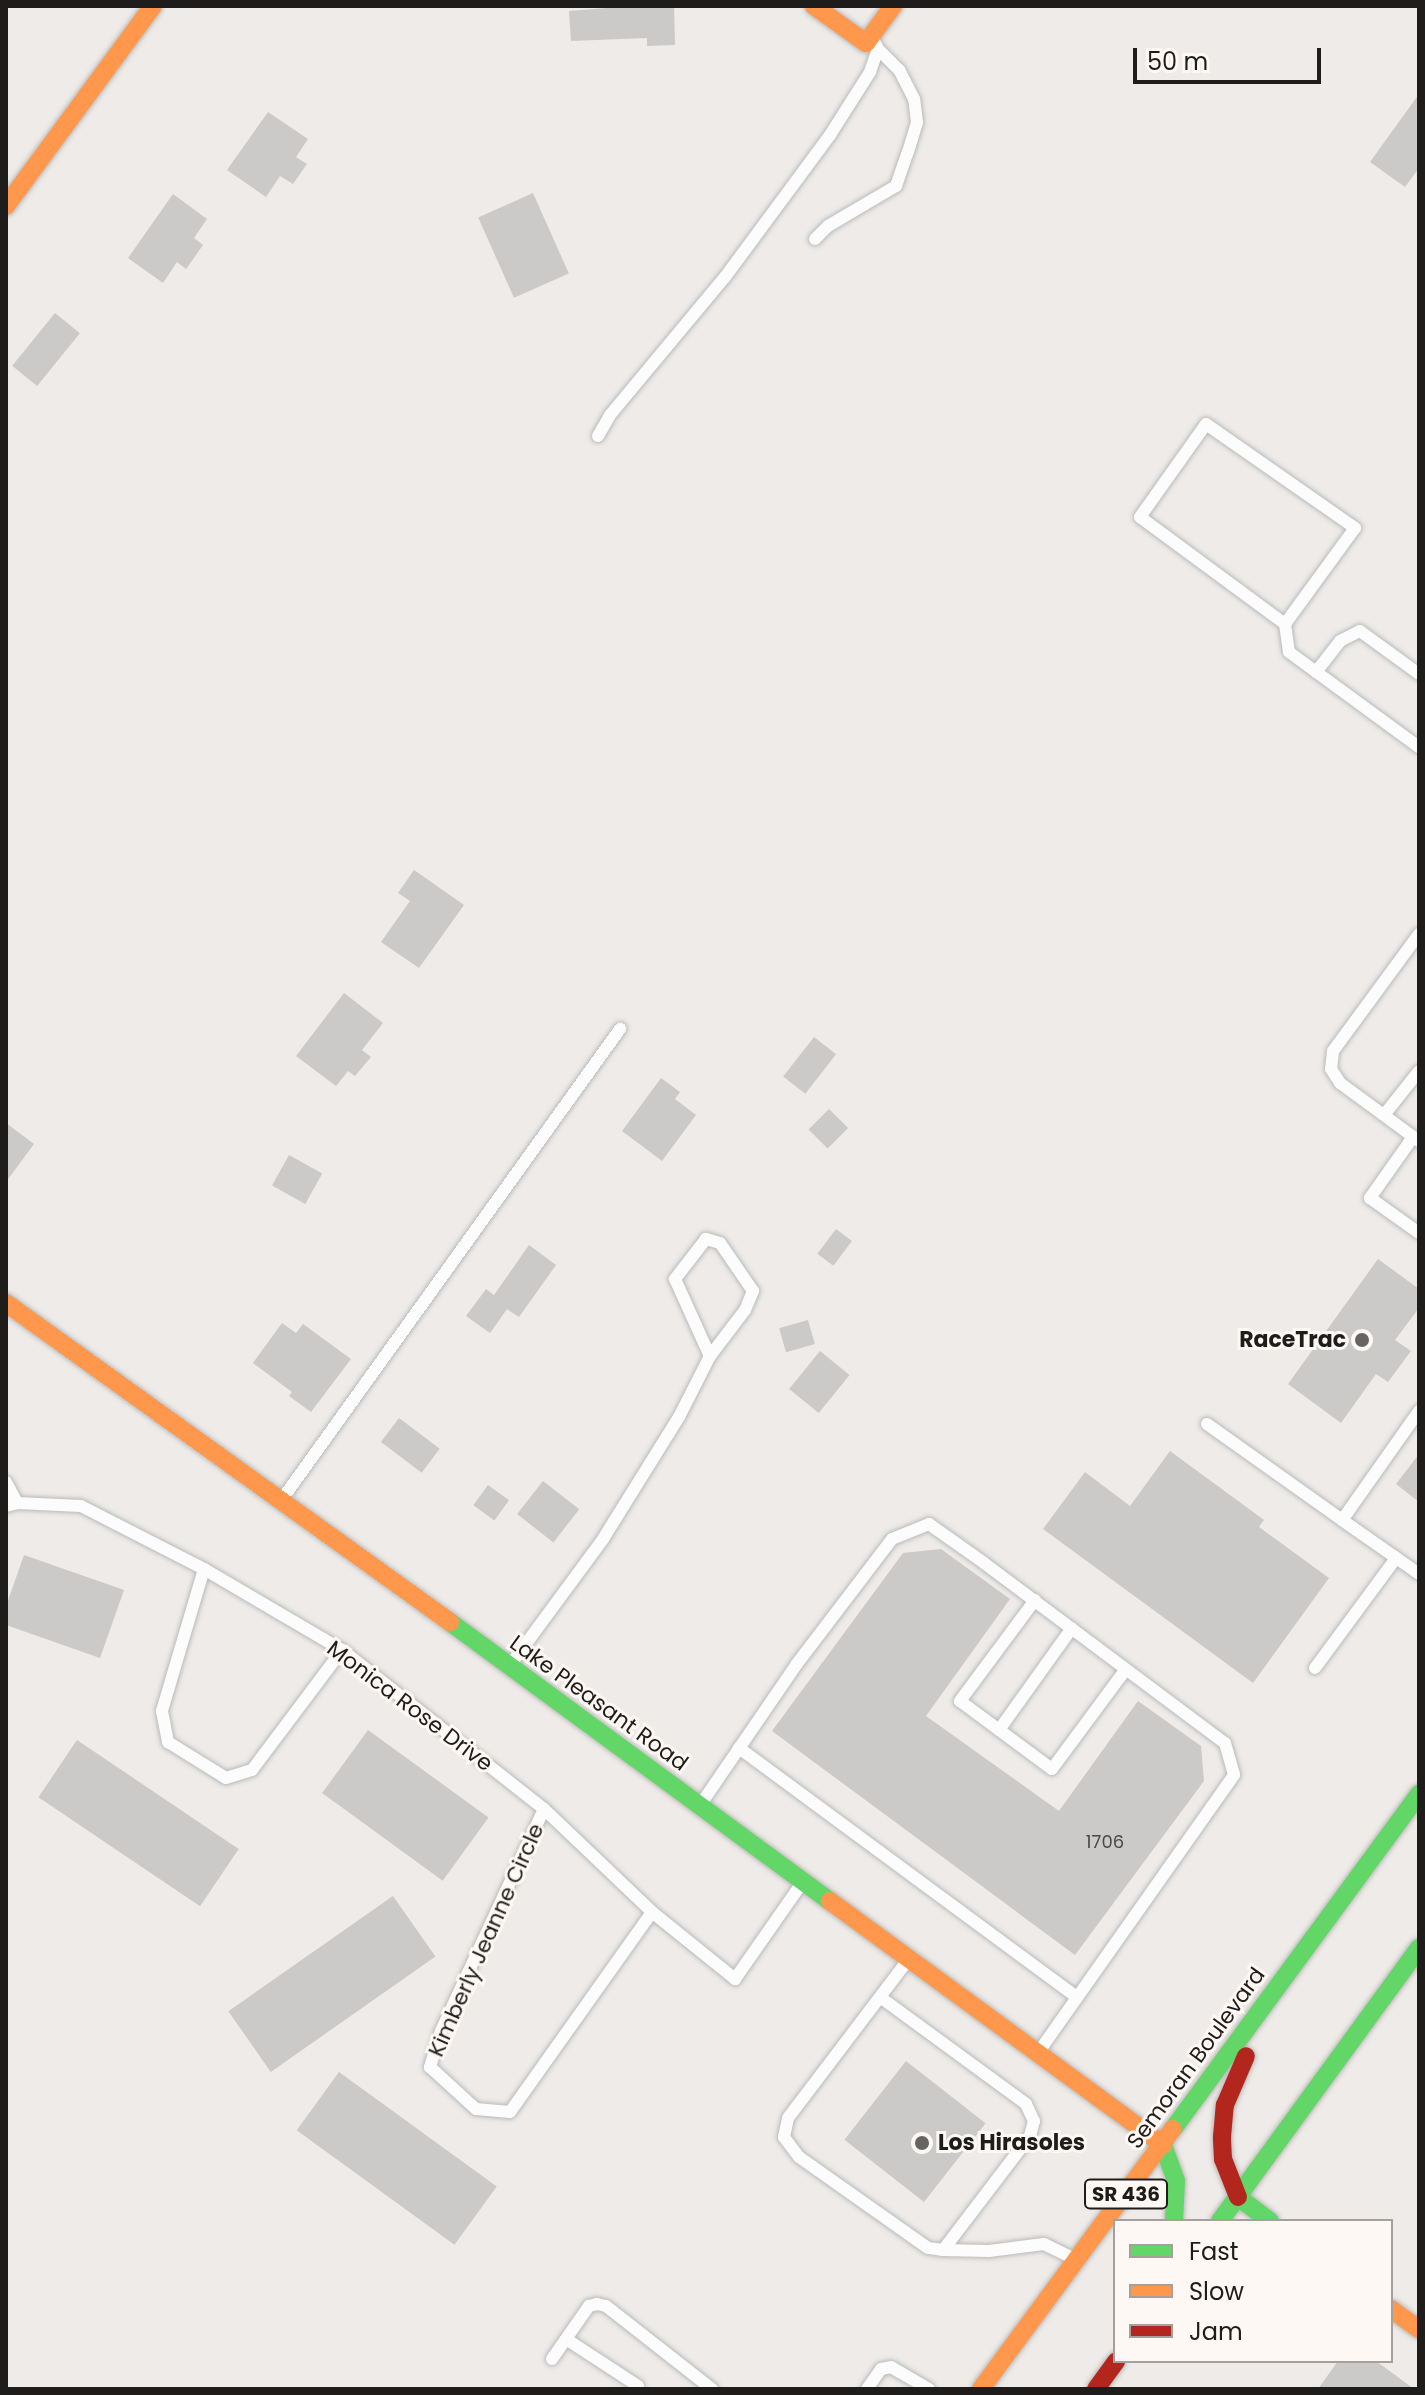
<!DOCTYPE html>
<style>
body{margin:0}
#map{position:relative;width:1425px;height:2395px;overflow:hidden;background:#eeebe8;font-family:Poppins,sans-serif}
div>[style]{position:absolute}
.building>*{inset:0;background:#cbcac9;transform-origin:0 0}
.roads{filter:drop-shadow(0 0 2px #bbbab8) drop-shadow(0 0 2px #bbbab8)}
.lane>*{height:12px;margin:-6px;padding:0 6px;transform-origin:6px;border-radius:6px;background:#fcfcfc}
.fast>*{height:18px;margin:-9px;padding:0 9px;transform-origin:9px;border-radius:9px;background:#63d668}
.slow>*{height:18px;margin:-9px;padding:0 9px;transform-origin:9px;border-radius:9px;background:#ff974d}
.jam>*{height:18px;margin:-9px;padding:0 9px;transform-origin:9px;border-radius:9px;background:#b3261e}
.dots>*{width:22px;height:22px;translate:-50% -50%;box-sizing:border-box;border:4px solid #fdf8f4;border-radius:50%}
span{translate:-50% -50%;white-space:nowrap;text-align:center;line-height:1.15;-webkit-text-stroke:6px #fdf8f4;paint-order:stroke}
.number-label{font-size:18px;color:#4a4846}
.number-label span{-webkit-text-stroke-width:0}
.shield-label span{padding:2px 6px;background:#fdf8f4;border:2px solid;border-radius:6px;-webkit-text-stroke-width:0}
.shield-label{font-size:20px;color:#1f1d1b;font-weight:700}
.poi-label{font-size:22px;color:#1f1d1b;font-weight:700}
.right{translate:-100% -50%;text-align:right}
.left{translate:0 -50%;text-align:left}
.street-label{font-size:22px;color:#1f1d1b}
.frame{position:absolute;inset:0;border:8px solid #1f1d1b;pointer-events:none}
.legend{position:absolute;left:1113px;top:2219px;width:280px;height:144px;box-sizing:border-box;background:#fdf8f4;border:2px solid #a4a09d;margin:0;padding:10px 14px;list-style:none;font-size:24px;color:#1f1d1b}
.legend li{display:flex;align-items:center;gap:16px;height:40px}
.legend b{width:40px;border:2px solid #a4a09d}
.scale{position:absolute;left:1133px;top:48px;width:188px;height:36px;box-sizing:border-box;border:4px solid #1f1d1b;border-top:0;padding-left:10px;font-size:24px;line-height:28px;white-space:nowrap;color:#1f1d1b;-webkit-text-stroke:6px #fdf8f4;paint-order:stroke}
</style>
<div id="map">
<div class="building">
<i style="clip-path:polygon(632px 6px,674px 6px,675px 45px,647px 46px,647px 38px,571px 41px,569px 11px)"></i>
<i style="clip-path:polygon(1419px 94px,1419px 168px,1405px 187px,1370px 162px)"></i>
<i style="clip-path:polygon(268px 112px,308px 139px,296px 157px,307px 164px,293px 184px,280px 176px,266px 197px,227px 170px)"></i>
<i style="left:533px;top:193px;width:88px;height:60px;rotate:66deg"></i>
<i style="clip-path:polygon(173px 194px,207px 219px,194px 238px,203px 245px,186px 269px,177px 262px,163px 283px,128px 258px)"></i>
<i style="left:55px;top:313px;width:32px;height:68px;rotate:39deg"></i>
<i style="clip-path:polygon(414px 870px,464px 905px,419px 968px,381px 942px,410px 901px,398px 893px)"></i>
<i style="clip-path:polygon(344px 993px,383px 1023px,362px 1050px,371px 1057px,355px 1076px,348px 1071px,336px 1086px,296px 1056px)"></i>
<i style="left:814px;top:1037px;width:28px;height:50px;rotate:38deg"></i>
<i style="clip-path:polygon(661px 1078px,680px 1092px,675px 1099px,696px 1115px,662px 1161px,622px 1131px)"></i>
<i style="left:829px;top:1109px;width:27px;height:29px;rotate:45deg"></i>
<i style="clip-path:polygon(6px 1123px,34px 1144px,6px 1182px)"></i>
<i style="left:289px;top:1155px;width:38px;height:35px;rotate:29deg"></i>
<i style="left:836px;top:1229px;width:20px;height:31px;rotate:37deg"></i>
<i style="clip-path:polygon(529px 1245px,556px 1265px,519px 1317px,507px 1309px,490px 1333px,466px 1316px,486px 1289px,494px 1295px)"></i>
<i style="clip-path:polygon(1378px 1259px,1419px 1289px,1419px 1308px,1395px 1340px,1411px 1351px,1388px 1382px,1376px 1374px,1341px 1423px,1288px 1384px)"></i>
<i style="left:808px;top:1320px;width:25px;height:30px;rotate:74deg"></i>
<i style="clip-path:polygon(282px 1323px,296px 1333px,303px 1324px,351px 1359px,311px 1412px,289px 1396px,292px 1392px,253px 1363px)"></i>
<i style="left:820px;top:1351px;width:38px;height:49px;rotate:39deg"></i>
<i style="left:399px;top:1418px;width:51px;height:30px;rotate:37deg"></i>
<i style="clip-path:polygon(1170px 1451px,1264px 1520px,1259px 1527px,1329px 1578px,1253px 1683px,1043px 1529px,1085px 1472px,1130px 1506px)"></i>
<i style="clip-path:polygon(1419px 1454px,1419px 1502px,1396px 1484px)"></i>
<i style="left:543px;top:1481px;width:46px;height:42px;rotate:38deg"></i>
<i style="left:488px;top:1485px;width:26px;height:25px;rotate:36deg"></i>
<i style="clip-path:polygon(941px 1549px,1010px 1599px,926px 1716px,1059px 1811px,1138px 1701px,1201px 1746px,1204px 1781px,1075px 1955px,772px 1731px,903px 1553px)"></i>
<i style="clip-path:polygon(24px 1555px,124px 1590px,100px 1658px,6px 1625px,6px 1606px)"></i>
<i style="left:368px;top:1730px;width:149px;height:78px;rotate:36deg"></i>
<i style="left:77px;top:1740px;width:195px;height:69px;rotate:34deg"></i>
<i style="left:393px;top:1896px;width:74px;height:201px;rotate:55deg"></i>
<i style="left:906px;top:2061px;width:101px;height:100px;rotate:38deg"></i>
<i style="left:339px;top:2072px;width:195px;height:72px;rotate:36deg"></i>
<i style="clip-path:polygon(1338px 2361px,1376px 2361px,1414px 2389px,1318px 2389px)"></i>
</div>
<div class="roads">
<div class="lane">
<i style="left:815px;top:239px;width:18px;rotate:-45deg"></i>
<i style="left:828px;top:226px;width:79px;rotate:-30.5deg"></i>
<i style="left:896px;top:186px;width:36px;rotate:-71deg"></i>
<i style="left:908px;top:152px;width:31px;rotate:-73deg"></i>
<i style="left:917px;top:122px;width:23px;rotate:-97deg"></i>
<i style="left:914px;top:99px;width:33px;rotate:-117deg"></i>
<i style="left:899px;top:70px;width:30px;rotate:-135deg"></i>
<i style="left:598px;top:436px;width:24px;rotate:-60deg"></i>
<i style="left:610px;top:415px;width:180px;rotate:-50.2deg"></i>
<i style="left:725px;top:277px;width:177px;rotate:-53.5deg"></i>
<i style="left:830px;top:135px;width:75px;rotate:-57.6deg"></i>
<i style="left:870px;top:72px;width:24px;rotate:-71deg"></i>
<i style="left:878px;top:49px;width:7px;rotate:-117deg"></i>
<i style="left:1285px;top:624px;width:180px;rotate:-143.6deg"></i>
<i style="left:1140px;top:517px;width:114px;rotate:-54.6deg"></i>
<i style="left:1206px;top:424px;width:182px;rotate:34.9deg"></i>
<i style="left:1355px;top:528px;width:119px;rotate:126.1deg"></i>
<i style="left:1285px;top:624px;width:28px;rotate:82deg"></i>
<i style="left:1289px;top:652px;width:161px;rotate:36.2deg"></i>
<i style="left:1316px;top:672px;width:39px;rotate:-52deg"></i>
<i style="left:1340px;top:641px;width:22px;rotate:-27deg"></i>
<i style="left:1360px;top:631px;width:73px;rotate:36.1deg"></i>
<i style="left:1419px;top:934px;width:145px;rotate:126.3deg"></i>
<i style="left:1333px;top:1051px;width:18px;rotate:96deg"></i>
<i style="left:1331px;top:1069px;width:17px;rotate:57deg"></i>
<i style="left:1340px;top:1083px;width:98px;rotate:36.3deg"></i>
<i style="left:1384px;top:1115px;width:56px;rotate:-51.5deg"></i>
<i style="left:1413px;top:1137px;width:75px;rotate:125.2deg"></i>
<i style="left:1370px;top:1198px;width:60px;rotate:35.5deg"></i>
<i style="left:1419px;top:1411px;width:133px;rotate:125.2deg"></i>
<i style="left:1342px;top:1520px;width:94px;rotate:35deg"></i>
<i style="left:1207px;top:1424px;width:166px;rotate:35.4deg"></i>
<i style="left:6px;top:1482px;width:24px;rotate:62deg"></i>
<i style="left:283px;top:1498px;width:578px;rotate:-54.3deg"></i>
<i style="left:6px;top:1506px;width:11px;rotate:-15deg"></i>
<i style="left:17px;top:1503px;width:64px;rotate:2.7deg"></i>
<i style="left:81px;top:1506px;width:138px;rotate:27.1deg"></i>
<i style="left:204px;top:1569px;width:160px;rotate:30.4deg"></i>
<i style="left:342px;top:1650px;width:257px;rotate:38.2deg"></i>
<i style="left:544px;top:1809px;width:149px;rotate:43.6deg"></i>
<i style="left:652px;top:1912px;width:107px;rotate:38.9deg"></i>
<i style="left:735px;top:1979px;width:117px;rotate:-55.1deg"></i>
<i style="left:204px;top:1569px;width:148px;rotate:106.5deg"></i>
<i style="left:162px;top:1711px;width:32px;rotate:79deg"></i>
<i style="left:168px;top:1742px;width:68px;rotate:31.8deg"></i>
<i style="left:226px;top:1778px;width:27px;rotate:-17deg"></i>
<i style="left:252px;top:1770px;width:150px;rotate:-53.1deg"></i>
<i style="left:1035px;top:1600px;width:126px;rotate:126.6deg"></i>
<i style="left:960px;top:1701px;width:114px;rotate:36.5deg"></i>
<i style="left:1052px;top:1769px;width:124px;rotate:-53.5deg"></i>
<i style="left:511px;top:1664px;width:155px;rotate:-53.6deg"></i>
<i style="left:603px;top:1539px;width:144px;rotate:-58.1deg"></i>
<i style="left:679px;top:1417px;width:68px;rotate:-63.1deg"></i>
<i style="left:710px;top:1356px;width:58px;rotate:-52.7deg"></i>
<i style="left:745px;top:1310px;width:21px;rotate:-67deg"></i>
<i style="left:753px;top:1291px;width:58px;rotate:-124.5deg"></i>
<i style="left:720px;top:1243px;width:15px;rotate:-164deg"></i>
<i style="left:706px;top:1239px;width:51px;rotate:127.8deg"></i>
<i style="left:675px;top:1279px;width:85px;rotate:65.6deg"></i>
<i style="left:1315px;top:1668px;width:137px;rotate:-53.6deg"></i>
<i style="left:999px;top:1730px;width:125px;rotate:-54.4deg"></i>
<i style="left:739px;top:1748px;width:420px;rotate:36.4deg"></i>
<i style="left:701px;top:1804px;width:168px;rotate:-55.6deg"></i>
<i style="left:796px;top:1665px;width:158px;rotate:-52.7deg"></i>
<i style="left:892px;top:1539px;width:40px;rotate:-22deg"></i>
<i style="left:929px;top:1524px;width:67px;rotate:35.3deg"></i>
<i style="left:984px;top:1563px;width:301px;rotate:36.8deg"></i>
<i style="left:1225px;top:1743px;width:33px;rotate:74deg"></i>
<i style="left:1234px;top:1775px;width:338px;rotate:125.2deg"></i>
<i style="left:544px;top:1809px;width:245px;rotate:114.9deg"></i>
<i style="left:441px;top:2031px;width:38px;rotate:107deg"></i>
<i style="left:430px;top:2067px;width:62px;rotate:42.4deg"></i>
<i style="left:476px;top:2109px;width:34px;rotate:5deg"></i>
<i style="left:510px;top:2112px;width:245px;rotate:-54.6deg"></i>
<i style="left:880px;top:1997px;width:181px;rotate:36.2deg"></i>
<i style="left:1026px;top:2104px;width:19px;rotate:65deg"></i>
<i style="left:1034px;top:2121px;width:16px;rotate:105deg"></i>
<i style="left:1030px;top:2136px;width:143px;rotate:127.3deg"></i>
<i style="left:943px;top:2250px;width:15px;rotate:-172deg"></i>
<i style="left:928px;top:2248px;width:158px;rotate:-144.8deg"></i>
<i style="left:799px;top:2157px;width:25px;rotate:-127deg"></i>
<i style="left:784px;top:2137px;width:19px;rotate:-78deg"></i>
<i style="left:788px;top:2118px;width:198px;rotate:-52.8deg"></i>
<i style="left:943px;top:2250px;width:46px;rotate:1.2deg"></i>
<i style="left:989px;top:2251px;width:55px;rotate:-7.3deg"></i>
<i style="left:1044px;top:2244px;width:30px;rotate:26deg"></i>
<i style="left:566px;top:2339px;width:86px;rotate:33.1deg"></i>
<i style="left:552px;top:2359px;width:65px;rotate:-55.1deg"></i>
<i style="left:589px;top:2306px;width:8px;rotate:-14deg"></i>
<i style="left:597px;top:2304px;width:9px;rotate:13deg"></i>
<i style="left:606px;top:2306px;width:135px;rotate:38.1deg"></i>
<i style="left:867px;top:2389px;width:24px;rotate:-55deg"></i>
<i style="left:881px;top:2369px;width:10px;rotate:-11deg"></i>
<i style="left:891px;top:2367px;width:44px;rotate:30.1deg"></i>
</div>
<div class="fast">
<i style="left:450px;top:1622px;width:471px;rotate:36.3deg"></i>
<i style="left:1173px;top:2129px;width:416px;rotate:-53.7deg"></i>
<i style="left:1163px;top:2145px;width:38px;rotate:70deg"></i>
<i style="left:1176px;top:2181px;width:40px;rotate:92.9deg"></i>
<i style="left:1238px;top:2197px;width:40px;rotate:37deg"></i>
<i style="left:1220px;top:2221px;width:338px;rotate:-53.9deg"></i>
</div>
<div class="slow">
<i style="left:814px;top:6px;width:64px;rotate:35.4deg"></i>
<i style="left:866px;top:43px;width:46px;rotate:-53.9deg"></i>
<i style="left:6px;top:206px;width:248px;rotate:-53.7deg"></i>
<i style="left:6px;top:1303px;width:547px;rotate:35.7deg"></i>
<i style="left:830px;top:1901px;width:413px;rotate:36.2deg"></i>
<i style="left:1391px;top:2309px;width:34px;rotate:36deg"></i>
<i style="left:981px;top:2389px;width:323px;rotate:-53.6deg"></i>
</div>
<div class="jam">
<i style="left:1238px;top:2197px;width:41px;rotate:-111.5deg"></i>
<i style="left:1223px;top:2159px;width:22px;rotate:-93deg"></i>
<i style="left:1222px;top:2137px;width:32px;rotate:-85deg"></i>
<i style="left:1225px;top:2105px;width:53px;rotate:-66.8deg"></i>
<i style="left:1096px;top:2389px;width:34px;rotate:-54deg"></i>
</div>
</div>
<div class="dots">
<i style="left:1362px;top:1340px;background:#676563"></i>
<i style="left:922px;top:2143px;background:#676563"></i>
</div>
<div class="number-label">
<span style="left:1105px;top:1842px">1706</span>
</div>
<div class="shield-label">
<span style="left:1126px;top:2194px">SR 436</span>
</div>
<div class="poi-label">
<span class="right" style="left:1346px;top:1340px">RaceTrac</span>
<span class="left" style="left:938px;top:2143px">Los Hirasoles</span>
</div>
<div class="street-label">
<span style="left:599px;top:1703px;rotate:36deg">Lake Pleasant Road</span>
<span style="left:410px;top:1706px;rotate:37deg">Monica Rose Drive</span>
<span style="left:486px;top:1940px;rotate:-66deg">Kimberly Jeanne Circle</span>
<span style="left:1196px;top:2058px;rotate:-54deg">Semoran Boulevard</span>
</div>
<div class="frame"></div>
<ul class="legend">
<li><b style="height:10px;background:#63d668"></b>Fast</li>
<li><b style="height:10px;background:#ff974d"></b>Slow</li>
<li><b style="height:10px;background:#b3261e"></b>Jam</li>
</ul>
<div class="scale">50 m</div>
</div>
